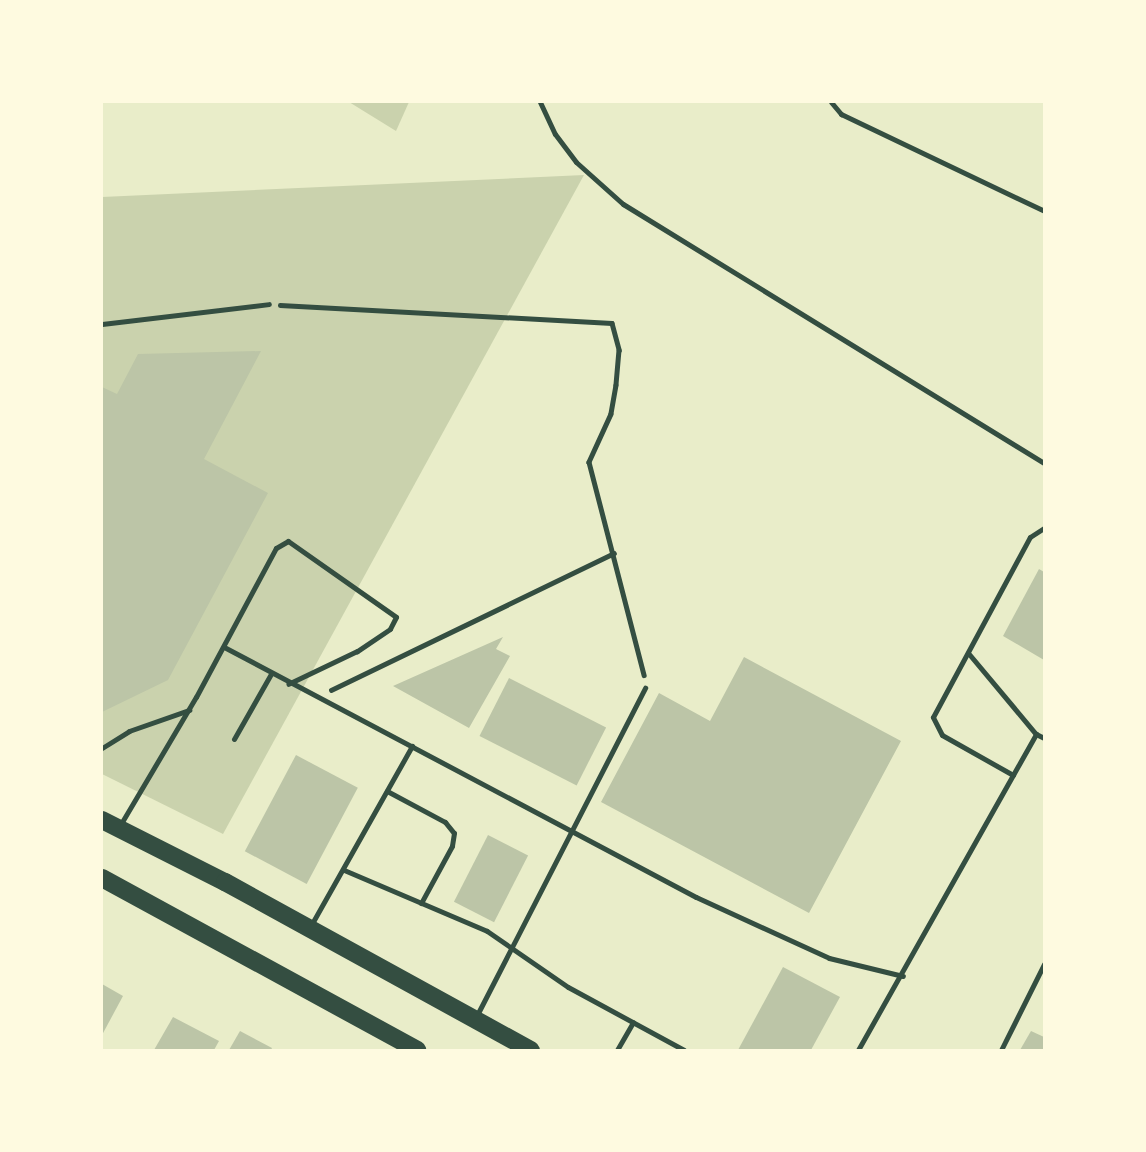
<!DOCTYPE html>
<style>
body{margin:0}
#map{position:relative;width:1146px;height:1152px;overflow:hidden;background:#e9edc9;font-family:Lato,sans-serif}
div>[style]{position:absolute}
.green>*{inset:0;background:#cad2ad}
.building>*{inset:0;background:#bcc5a7;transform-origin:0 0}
.path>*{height:4.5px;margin:-2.25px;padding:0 2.25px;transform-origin:2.25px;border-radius:2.25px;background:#344e41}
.service>*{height:5px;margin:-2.5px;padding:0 2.5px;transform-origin:2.5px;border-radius:2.5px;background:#344e41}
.primary>*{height:18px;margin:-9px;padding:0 9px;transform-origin:9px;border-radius:9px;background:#344e41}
span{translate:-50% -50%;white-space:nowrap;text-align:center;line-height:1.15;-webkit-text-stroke:5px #fefae0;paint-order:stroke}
.frame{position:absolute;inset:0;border:103px solid #fefae0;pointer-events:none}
</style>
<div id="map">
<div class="green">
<i style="clip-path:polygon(349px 102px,409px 102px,396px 131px)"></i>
<i style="clip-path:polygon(584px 175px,223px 834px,102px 774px,102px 197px)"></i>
</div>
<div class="building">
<i style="clip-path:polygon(261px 351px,204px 459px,268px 493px,168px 680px,102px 712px,102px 387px,117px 394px,138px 354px)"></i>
<i style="clip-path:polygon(1039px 569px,1044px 572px,1044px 660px,1003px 636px)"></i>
<i style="clip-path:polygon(503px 637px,496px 649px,510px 656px,469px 728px,393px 686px)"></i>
<i style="clip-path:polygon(744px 657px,901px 741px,809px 913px,601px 802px,659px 693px,710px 721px)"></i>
<i style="left:509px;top:678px;width:109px;height:65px;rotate:27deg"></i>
<i style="left:296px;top:755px;width:70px;height:109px;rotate:28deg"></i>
<i style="left:488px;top:835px;width:45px;height:75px;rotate:27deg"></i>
<i style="clip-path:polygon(783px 967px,840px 997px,811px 1050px,738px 1050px)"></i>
<i style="clip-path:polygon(102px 984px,123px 996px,102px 1035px)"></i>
<i style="clip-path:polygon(173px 1017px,219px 1041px,214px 1050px,154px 1050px)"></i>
<i style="clip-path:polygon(240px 1031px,272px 1048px,271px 1050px,229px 1050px)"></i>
<i style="clip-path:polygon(1031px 1031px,1044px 1037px,1044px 1050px,1020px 1050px)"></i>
</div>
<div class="path">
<i style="left:280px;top:305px;width:332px;rotate:3.1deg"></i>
<i style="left:612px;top:323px;width:28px;rotate:75deg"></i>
<i style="left:619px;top:350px;width:35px;rotate:95deg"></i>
<i style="left:616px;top:385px;width:29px;rotate:100deg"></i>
<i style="left:611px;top:414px;width:53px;rotate:114.6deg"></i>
<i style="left:589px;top:462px;width:220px;rotate:75.5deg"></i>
<i style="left:331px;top:690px;width:314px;rotate:-25.8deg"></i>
</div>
<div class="service">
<i style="left:540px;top:102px;width:35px;rotate:65deg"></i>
<i style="left:555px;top:134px;width:35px;rotate:53deg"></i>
<i style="left:576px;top:162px;width:63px;rotate:41.8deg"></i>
<i style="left:623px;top:204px;width:494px;rotate:31.6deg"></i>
<i style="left:831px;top:102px;width:16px;rotate:50deg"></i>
<i style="left:841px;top:114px;width:225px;rotate:25.5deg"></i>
<i style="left:102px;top:324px;width:168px;rotate:-6.8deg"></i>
<i style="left:224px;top:647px;width:534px;rotate:27.91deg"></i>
<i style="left:696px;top:897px;width:146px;rotate:24.6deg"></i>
<i style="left:829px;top:958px;width:76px;rotate:13.7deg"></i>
<i style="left:969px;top:654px;width:104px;rotate:50.1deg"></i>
<i style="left:234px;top:739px;width:75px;rotate:-60.4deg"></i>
<i style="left:102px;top:748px;width:32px;rotate:-32deg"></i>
<i style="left:129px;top:731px;width:64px;rotate:-19.3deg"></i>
<i style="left:1013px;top:775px;width:81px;rotate:-150.6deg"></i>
<i style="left:942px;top:735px;width:20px;rotate:-117deg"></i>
<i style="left:933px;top:717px;width:204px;rotate:-61.7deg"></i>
<i style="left:1030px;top:537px;width:17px;rotate:-33deg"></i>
<i style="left:387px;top:791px;width:66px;rotate:28.1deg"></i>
<i style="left:445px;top:822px;width:14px;rotate:51deg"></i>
<i style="left:454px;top:833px;width:13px;rotate:99deg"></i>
<i style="left:452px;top:846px;width:65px;rotate:118.5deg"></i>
<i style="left:119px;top:827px;width:151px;rotate:-59.4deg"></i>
<i style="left:196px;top:697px;width:169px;rotate:-61.8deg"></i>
<i style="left:276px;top:548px;width:14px;rotate:-30deg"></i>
<i style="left:288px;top:541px;width:132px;rotate:35.1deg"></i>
<i style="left:396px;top:617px;width:13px;rotate:117deg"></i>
<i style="left:390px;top:629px;width:40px;rotate:146deg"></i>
<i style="left:357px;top:651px;width:76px;rotate:154.4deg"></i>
<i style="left:344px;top:870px;width:155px;rotate:23.1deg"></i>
<i style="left:487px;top:931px;width:98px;rotate:34.7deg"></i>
<i style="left:568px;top:987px;width:132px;rotate:28.5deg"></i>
<i style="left:310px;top:927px;width:208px;rotate:-60.6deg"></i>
<i style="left:477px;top:1015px;width:368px;rotate:-62.8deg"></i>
<i style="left:617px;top:1050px;width:32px;rotate:-60deg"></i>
<i style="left:858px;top:1050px;width:363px;rotate:-60.6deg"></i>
<i style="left:1036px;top:734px;width:9px;rotate:27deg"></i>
<i style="left:1001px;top:1050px;width:96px;rotate:-63.4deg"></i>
</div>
<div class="primary">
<i style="left:102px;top:820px;width:138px;rotate:26.8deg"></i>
<i style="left:225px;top:882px;width:349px;rotate:28.8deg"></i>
<i style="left:102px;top:878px;width:359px;rotate:28.6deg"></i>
</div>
<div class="frame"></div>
</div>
